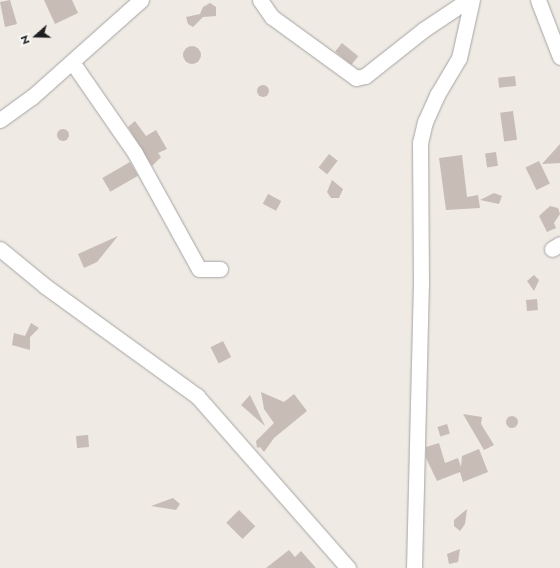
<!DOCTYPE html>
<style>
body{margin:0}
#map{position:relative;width:560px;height:568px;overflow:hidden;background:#efeae3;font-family:Jost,sans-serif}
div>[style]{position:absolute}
.building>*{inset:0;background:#c7bcb6;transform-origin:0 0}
.round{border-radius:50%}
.roads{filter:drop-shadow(0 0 1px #a5a5a5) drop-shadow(0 0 1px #a5a5a5)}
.minor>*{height:15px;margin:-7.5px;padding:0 7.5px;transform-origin:7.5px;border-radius:7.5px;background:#fff}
span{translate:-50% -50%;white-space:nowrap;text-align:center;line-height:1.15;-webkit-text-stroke:3px #fff;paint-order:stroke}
.north{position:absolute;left:16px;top:16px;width:40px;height:40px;-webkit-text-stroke:3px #fff;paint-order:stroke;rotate:250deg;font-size:11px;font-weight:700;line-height:16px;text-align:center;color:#1e1e1e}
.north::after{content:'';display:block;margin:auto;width:14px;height:18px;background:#1e1e1e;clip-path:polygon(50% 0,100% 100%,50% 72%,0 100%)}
</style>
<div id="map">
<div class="building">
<i style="clip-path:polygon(10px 0,17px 24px,5px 27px,0 2px)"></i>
<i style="clip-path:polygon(44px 0,72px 0,78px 13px,55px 24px)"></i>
<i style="clip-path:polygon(210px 3px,216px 7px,216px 16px,203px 17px,193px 27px,188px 24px,186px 17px,200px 14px,203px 7px)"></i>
<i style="left:342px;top:43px;width:21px;height:11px;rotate:39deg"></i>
<i class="round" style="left:183px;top:46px;width:18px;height:18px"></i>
<i style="left:515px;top:76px;width:10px;height:17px;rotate:84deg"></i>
<i class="round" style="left:257px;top:85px;width:12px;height:12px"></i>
<i style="left:513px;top:111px;width:29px;height:13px;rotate:82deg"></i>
<i style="clip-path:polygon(135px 121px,146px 136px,156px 130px,167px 149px,158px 153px,161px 157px,152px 166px,128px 127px)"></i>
<i class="round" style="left:57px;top:129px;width:12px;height:12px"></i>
<i style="clip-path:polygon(560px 144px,560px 163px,542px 164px)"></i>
<i style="left:496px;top:152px;width:14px;height:11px;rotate:82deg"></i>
<i style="left:329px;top:154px;width:11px;height:17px;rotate:38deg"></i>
<i style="clip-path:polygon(462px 155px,467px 197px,478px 195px,480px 208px,446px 210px,439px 158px)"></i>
<i style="left:539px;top:161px;width:25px;height:15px;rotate:64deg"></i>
<i style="left:130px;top:162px;width:16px;height:32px;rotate:60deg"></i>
<i style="clip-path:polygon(332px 180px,343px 189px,339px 198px,331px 198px,327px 192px)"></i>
<i style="clip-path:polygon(494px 193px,502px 196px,499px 204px,480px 200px)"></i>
<i style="left:268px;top:194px;width:15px;height:11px;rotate:28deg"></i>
<i style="clip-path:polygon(550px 206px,558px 208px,560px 214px,554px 223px,556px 228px,547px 232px,539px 216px)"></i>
<i style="clip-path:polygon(118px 236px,97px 262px,84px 268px,78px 254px)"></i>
<i style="clip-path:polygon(534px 275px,539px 280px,534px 291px,527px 281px)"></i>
<i style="left:537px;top:299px;width:11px;height:11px;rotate:85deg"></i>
<i style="clip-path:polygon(31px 323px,39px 328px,30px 337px,30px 350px,12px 345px,14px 333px,25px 336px)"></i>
<i style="left:223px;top:341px;width:18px;height:14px;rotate:63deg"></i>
<i style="clip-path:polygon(261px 392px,284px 402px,294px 394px,307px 411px,274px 438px,264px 452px,260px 447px,257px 448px,256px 441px,274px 423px,264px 409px)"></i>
<i style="clip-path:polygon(250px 395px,265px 426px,241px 405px)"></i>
<i style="clip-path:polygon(463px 414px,482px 417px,481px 424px,494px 445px,484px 450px)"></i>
<i class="round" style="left:506px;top:416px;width:12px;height:12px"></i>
<i style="left:447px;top:424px;width:10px;height:10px;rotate:73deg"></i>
<i style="left:88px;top:435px;width:12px;height:12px;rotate:85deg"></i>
<i style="clip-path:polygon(439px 443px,445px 463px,458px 458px,461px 467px,462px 456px,479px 449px,488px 472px,463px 482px,460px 472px,437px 481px,426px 458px,426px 447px)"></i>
<i style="clip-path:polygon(173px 498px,180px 504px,176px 510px,151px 506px)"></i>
<i style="clip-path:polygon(467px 509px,465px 524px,460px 531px,454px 526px,454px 520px)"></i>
<i style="left:239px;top:510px;width:23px;height:18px;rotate:45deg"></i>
<i style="clip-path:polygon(460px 549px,458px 562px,449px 564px,447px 554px)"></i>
<i style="clip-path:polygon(289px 550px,295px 557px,301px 551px,316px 568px,266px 568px)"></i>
</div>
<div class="roads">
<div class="minor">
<i style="left:260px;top:0;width:21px;rotate:55deg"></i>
<i style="left:272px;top:17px;width:104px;rotate:36deg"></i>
<i style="left:356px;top:78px;width:9px;rotate:-13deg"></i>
<i style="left:365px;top:76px;width:74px;rotate:-38.4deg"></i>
<i style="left:423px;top:30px;width:54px;rotate:-33.7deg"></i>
<i style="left:538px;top:0;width:61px;rotate:68.9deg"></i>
<i style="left:72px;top:62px;width:111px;rotate:55.3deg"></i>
<i style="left:135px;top:153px;width:132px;rotate:61.1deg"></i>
<i style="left:199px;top:269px;width:21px"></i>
<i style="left:0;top:120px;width:39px;rotate:-36deg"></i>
<i style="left:32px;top:97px;width:146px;rotate:-41.7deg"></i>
<i style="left:0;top:249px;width:58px;rotate:39.4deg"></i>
<i style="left:45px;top:286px;width:188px;rotate:35.9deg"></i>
<i style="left:197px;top:396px;width:229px;rotate:48.7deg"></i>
<i style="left:552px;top:249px;width:9px;rotate:-32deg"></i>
<i style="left:414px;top:568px;width:284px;rotate:-88.6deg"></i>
<i style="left:421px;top:284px;width:141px;rotate:-90.4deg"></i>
<i style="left:420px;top:143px;width:22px;rotate:-77deg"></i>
<i style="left:425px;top:122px;width:30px;rotate:-66deg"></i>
<i style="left:437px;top:95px;width:43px;rotate:-59.3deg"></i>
<i style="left:459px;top:58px;width:59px;rotate:-77.4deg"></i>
</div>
</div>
<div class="north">N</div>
</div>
